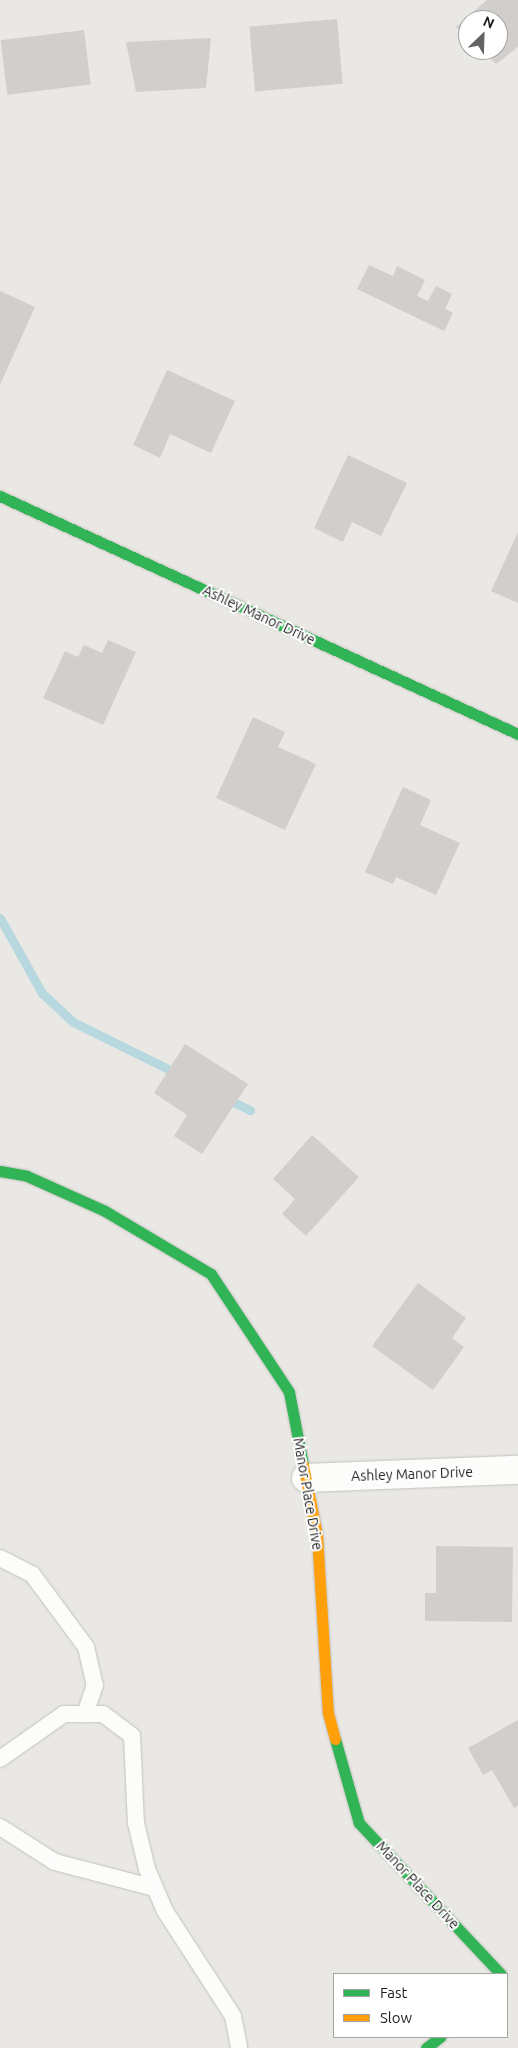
<!DOCTYPE html>
<style>
body{margin:0}
#map{position:relative;width:518px;height:2048px;overflow:hidden;background:#eae8e4;font-family:Ubuntu,sans-serif}
div>[style]{position:absolute}
.stream>*{height:9px;margin:-4.5px;padding:0 4.5px;transform-origin:4.5px;border-radius:4.5px;background:#b7d8de}
.building>*{inset:0;background:#d1cecb;transform-origin:0 0}
.roads{filter:drop-shadow(0 0 1px #c3c2c0) drop-shadow(0 0 1px #c3c2c0)}
.lane>*{height:16px;margin:-8px;padding:0 8px;transform-origin:8px;border-radius:8px;background:#fcfcfb}
.street>*{height:28px;margin:-14px;padding:0 14px;transform-origin:14px;border-radius:14px;background:#fcfcfb}
.fast>*{height:11px;margin:-5.5px;padding:0 5.5px;transform-origin:5.5px;border-radius:5.5px;background:#30b455}
.slow>*{height:11px;margin:-5.5px;padding:0 5.5px;transform-origin:5.5px;border-radius:5.5px;background:#ff9f0a}
span{translate:-50% -50%;white-space:nowrap;text-align:center;line-height:1.15;-webkit-text-stroke:4px #fff;paint-order:stroke}
.street-label{font-size:14px;color:#1c1c1c}
.legend{position:absolute;left:333px;top:1973px;width:175px;height:65px;box-sizing:border-box;background:#fff;border:1px solid #a4a4a4;margin:0;padding:6px 9px;list-style:none;font-size:15px;color:#1c1c1c}
.legend li{display:flex;align-items:center;gap:10px;height:25px}
.legend b{width:25px;border:1px solid #a4a4a4}
.north{position:absolute;left:458px;top:10px;width:50px;height:50px;box-sizing:border-box;background:#fff;border:1px solid #a4a4a4;border-radius:50%;rotate:24deg;font-size:14px;font-weight:700;line-height:20px;text-align:center;color:#1c1c1c}
.north::after{content:'';display:block;margin:auto;width:18px;height:22px;background:#646362;clip-path:polygon(50% 0,100% 100%,50% 72%,0 100%)}
</style>
<div id="map">
<div class="stream">
<i style="left:0;top:918px;width:86px;rotate:60.8deg"></i>
<i style="left:42px;top:993px;width:42px;rotate:43.1deg"></i>
<i style="left:73px;top:1022px;width:117px;rotate:26.3deg"></i>
<i style="left:226px;top:1098px;width:27px;rotate:27deg"></i>
</div>
<div class="building">
<i style="clip-path:polygon(487px 0,518px 0,518px 47px,496px 64px,481px 50px,498px 50px,498px 20px,468px 20px,468px 38px,456px 27px)"></i>
<i style="left:337px;top:19px;width:65px;height:88px;rotate:85deg"></i>
<i style="left:84px;top:30px;width:55px;height:84px;rotate:83deg"></i>
<i style="clip-path:polygon(211px 38px,206px 88px,136px 92px,126px 42px)"></i>
<i style="clip-path:polygon(369px 265px,393px 276px,397px 266px,425px 280px,417px 296px,428px 301px,436px 286px,452px 294px,445px 309px,453px 313px,444px 331px,357px 289px)"></i>
<i style="clip-path:polygon(0 291px,35px 307px,0 385px)"></i>
<i style="clip-path:polygon(167px 370px,235px 401px,211px 453px,170px 434px,160px 458px,133px 445px)"></i>
<i style="clip-path:polygon(348px 455px,407px 483px,381px 536px,352px 522px,343px 542px,314px 528px)"></i>
<i style="clip-path:polygon(518px 532px,518px 603px,491px 591px)"></i>
<i style="clip-path:polygon(108px 640px,136px 652px,103px 725px,43px 698px,65px 651px,78px 657px,84px 645px,102px 653px)"></i>
<i style="clip-path:polygon(253px 717px,285px 732px,278px 747px,316px 764px,285px 830px,216px 798px)"></i>
<i style="clip-path:polygon(403px 787px,431px 800px,420px 825px,460px 843px,436px 895px,396px 877px,393px 884px,365px 872px)"></i>
<i style="clip-path:polygon(185px 1044px,248px 1084px,202px 1154px,174px 1136px,187px 1115px,154px 1093px)"></i>
<i style="clip-path:polygon(312px 1135px,359px 1177px,306px 1236px,282px 1214px,295px 1199px,273px 1179px)"></i>
<i style="clip-path:polygon(418px 1283px,466px 1318px,452px 1338px,464px 1347px,433px 1390px,372px 1346px)"></i>
<i style="clip-path:polygon(436px 1546px,513px 1547px,512px 1622px,425px 1621px,425px 1593px,436px 1593px)"></i>
<i style="clip-path:polygon(518px 1720px,518px 1806px,514px 1808px,492px 1770px,483px 1775px,468px 1748px)"></i>
</div>
<div class="roads">
<div class="lane">
<i style="left:0;top:1558px;width:36px;rotate:27deg"></i>
<i style="left:32px;top:1574px;width:91px;rotate:53.5deg"></i>
<i style="left:86px;top:1647px;width:39px;rotate:77deg"></i>
<i style="left:95px;top:1685px;width:31px;rotate:109deg"></i>
<i style="left:0;top:1759px;width:78px;rotate:-35.1deg"></i>
<i style="left:64px;top:1714px;width:39px"></i>
<i style="left:103px;top:1714px;width:36px;rotate:37deg"></i>
<i style="left:132px;top:1736px;width:87px;rotate:87.4deg"></i>
<i style="left:136px;top:1823px;width:47px;rotate:76.6deg"></i>
<i style="left:147px;top:1869px;width:46px;rotate:66.8deg"></i>
<i style="left:165px;top:1911px;width:125px;rotate:57.1deg"></i>
<i style="left:233px;top:2016px;width:33px;rotate:79deg"></i>
<i style="left:0;top:1827px;width:65px;rotate:32.5deg"></i>
<i style="left:55px;top:1862px;width:103px;rotate:14.6deg"></i>
</div>
<div class="street">
<i style="left:306px;top:1478px;width:212px;rotate:-2.2deg"></i>
</div>
<div class="fast">
<i style="left:0;top:496px;width:570px;rotate:24.68deg"></i>
<i style="left:0;top:1171px;width:27px;rotate:10deg"></i>
<i style="left:27px;top:1176px;width:85px;rotate:24.2deg"></i>
<i style="left:105px;top:1211px;width:123px;rotate:30.7deg"></i>
<i style="left:211px;top:1274px;width:141px;rotate:56.5deg"></i>
<i style="left:289px;top:1392px;width:74px;rotate:79.1deg"></i>
<i style="left:335px;top:1739px;width:87px;rotate:74.1deg"></i>
<i style="left:359px;top:1823px;width:207px;rotate:46.8deg"></i>
<i style="left:426px;top:2048px;width:18px;rotate:-38deg"></i>
</div>
<div class="slow">
<i style="left:303px;top:1465px;width:71px;rotate:78.7deg"></i>
<i style="left:317px;top:1535px;width:178px;rotate:86.5deg"></i>
<i style="left:328px;top:1713px;width:27px;rotate:75deg"></i>
</div>
</div>
<div class="street-label">
<span style="left:259px;top:615px;rotate:25deg">Ashley Manor Drive</span>
<span style="left:412px;top:1474px;rotate:-2deg">Ashley Manor Drive</span>
<span style="left:308px;top:1494px;rotate:80deg">Manor Place Drive</span>
<span style="left:418px;top:1885px;rotate:47deg">Manor Place Drive</span>
</div>
<ul class="legend">
<li><b style="height:6px;background:#30b455"></b>Fast</li>
<li><b style="height:6px;background:#ff9f0a"></b>Slow</li>
</ul>
<div class="north">N</div>
</div>
